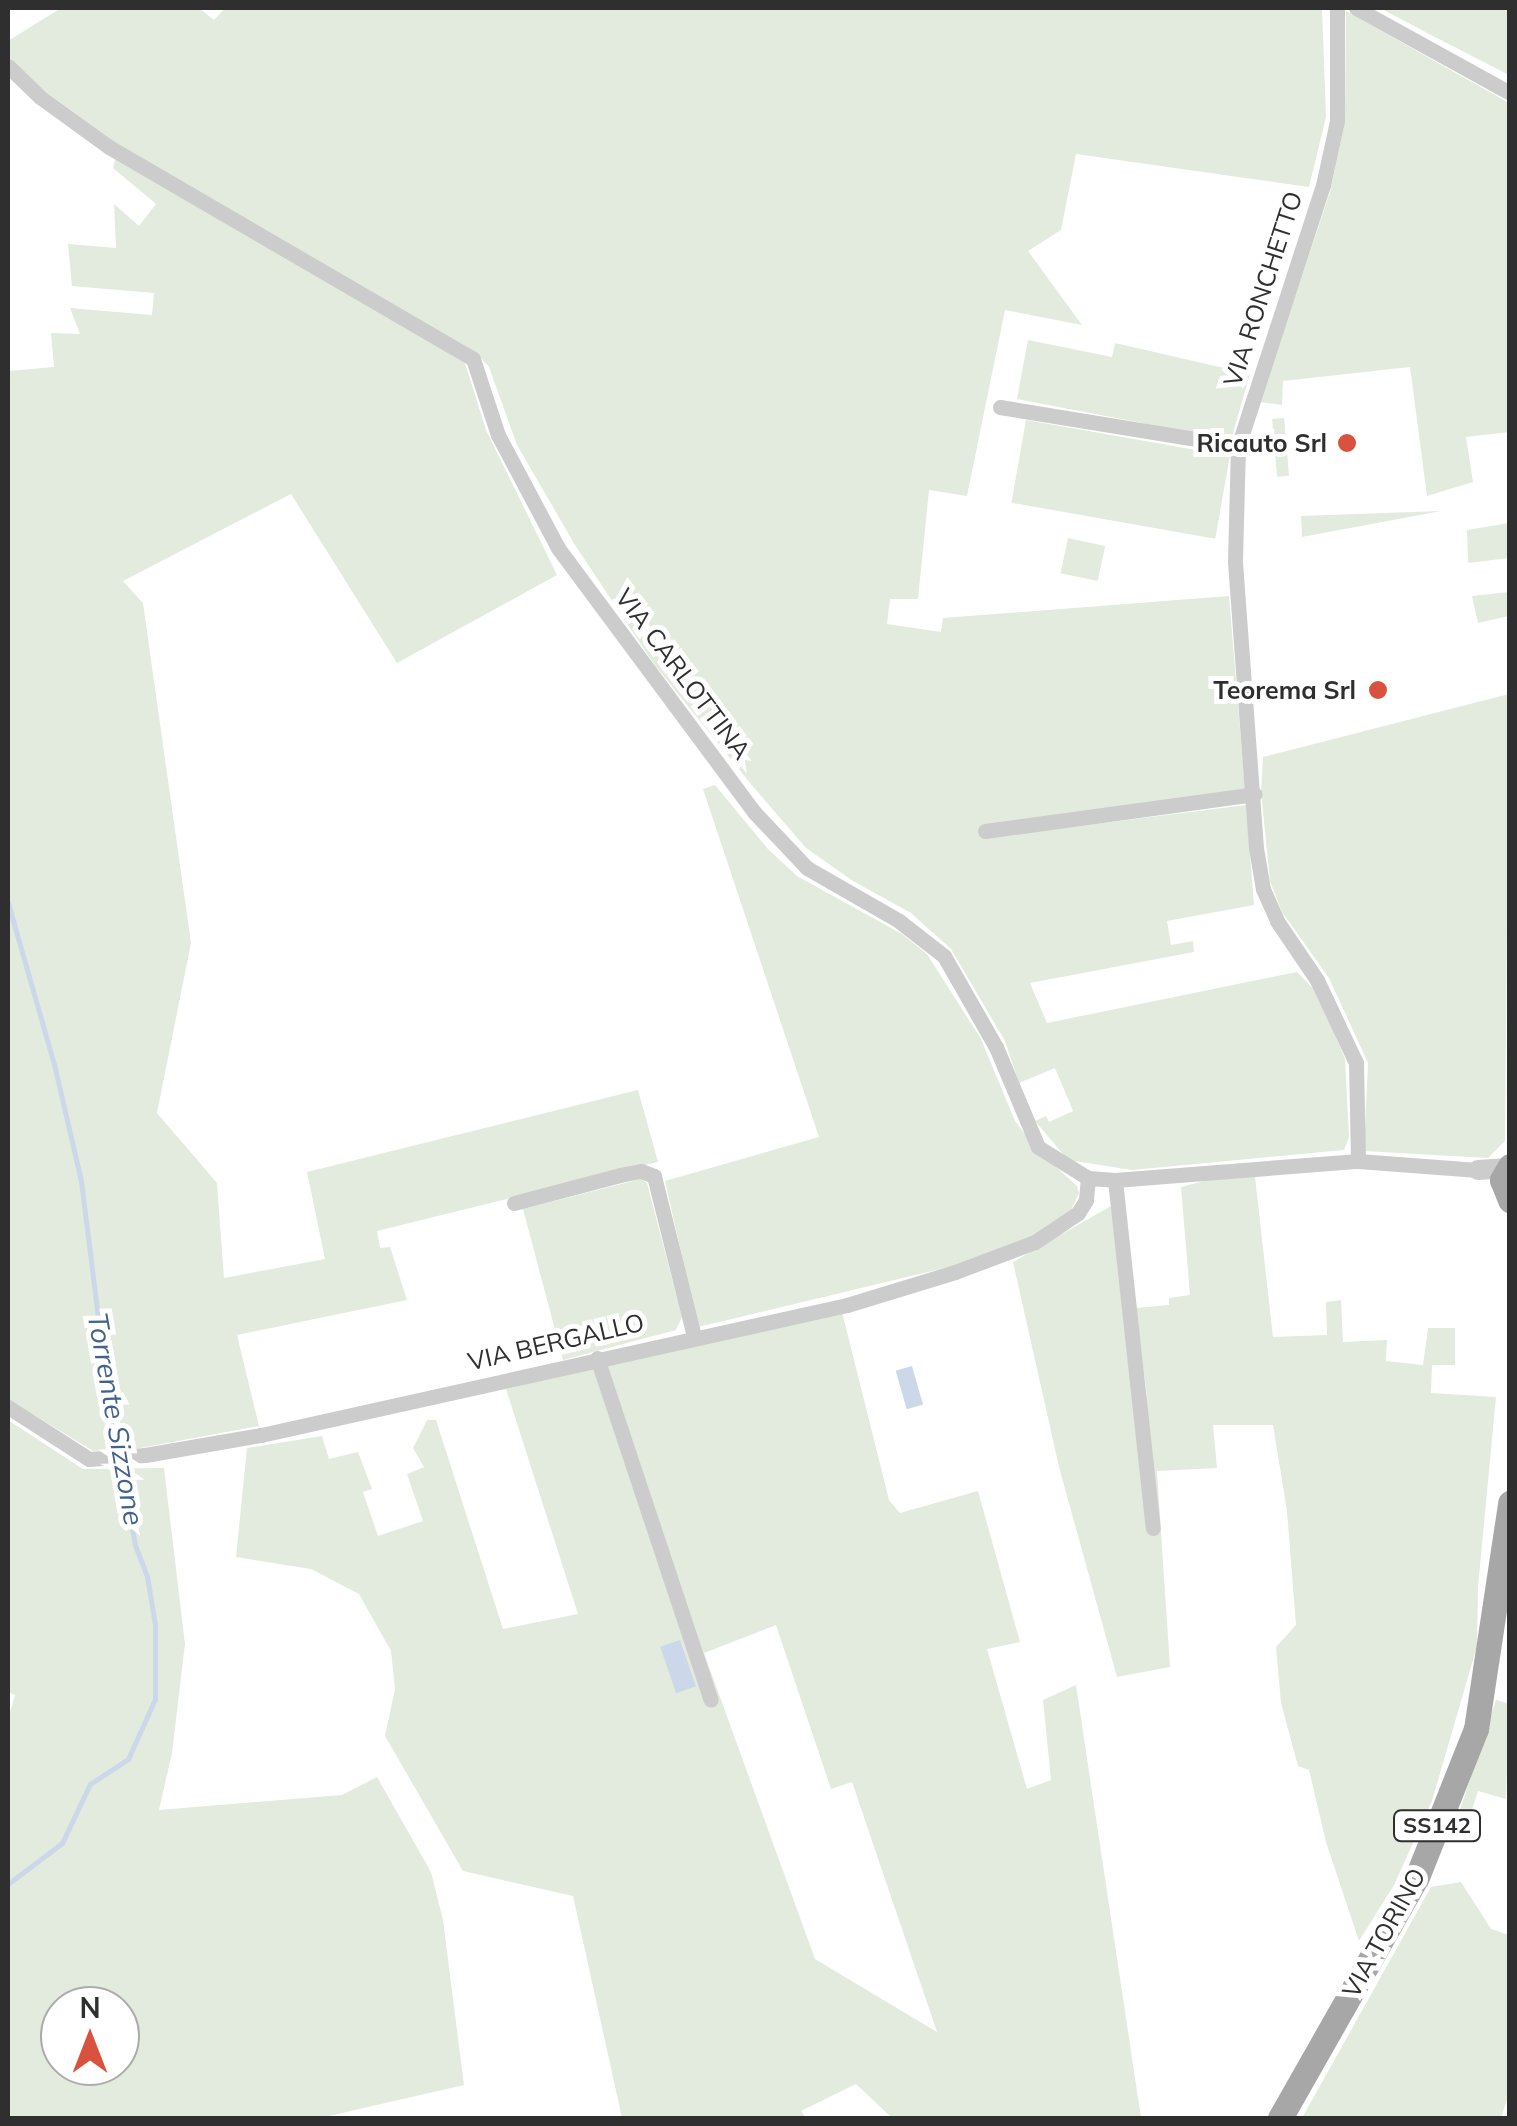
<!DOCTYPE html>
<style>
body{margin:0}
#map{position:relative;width:1517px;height:2126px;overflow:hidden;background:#fff;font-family:Mulish,sans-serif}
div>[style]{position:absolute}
.green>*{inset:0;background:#e2ebde;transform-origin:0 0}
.water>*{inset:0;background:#ccd8e9;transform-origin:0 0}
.stream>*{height:5px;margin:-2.5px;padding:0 2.5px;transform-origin:2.5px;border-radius:2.5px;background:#ccd8e9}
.minor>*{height:15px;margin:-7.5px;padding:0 7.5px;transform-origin:7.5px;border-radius:7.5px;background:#ccc}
.tertiary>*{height:20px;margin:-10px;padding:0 10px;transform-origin:10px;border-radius:10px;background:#ccc}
.primary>*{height:25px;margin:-12.5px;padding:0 12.5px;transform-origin:12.5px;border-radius:12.5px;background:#a7a7a7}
.dots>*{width:28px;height:28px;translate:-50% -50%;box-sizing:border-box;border:5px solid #fff;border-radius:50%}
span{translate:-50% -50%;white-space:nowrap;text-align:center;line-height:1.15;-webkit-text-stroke:10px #fff;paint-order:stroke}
.shield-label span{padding:2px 8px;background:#fff;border:2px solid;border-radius:8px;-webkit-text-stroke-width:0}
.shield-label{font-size:22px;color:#2f2f2f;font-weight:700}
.street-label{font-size:25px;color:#2f2f2f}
.poi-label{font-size:25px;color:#2f2f2f;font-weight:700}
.right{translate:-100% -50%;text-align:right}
.water-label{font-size:28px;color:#43618b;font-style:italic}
.frame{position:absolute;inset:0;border:10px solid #2f2f2f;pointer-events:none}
.north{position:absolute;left:40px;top:1986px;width:100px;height:100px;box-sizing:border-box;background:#fff;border:2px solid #acacac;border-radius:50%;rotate:0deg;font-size:28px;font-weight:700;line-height:40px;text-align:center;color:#2f2f2f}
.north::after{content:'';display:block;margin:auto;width:35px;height:45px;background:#d8523f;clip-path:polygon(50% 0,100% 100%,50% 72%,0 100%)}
</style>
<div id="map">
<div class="green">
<i style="clip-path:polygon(61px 8px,199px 8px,214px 20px,225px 8px,1322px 8px,1326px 117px,1309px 187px,1076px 154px,1061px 230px,1028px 251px,1082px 325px,1005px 310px,967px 496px,929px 490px,918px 599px,890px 599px,887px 624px,941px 632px,943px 618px,1229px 596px,1245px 789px,1000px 836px,1246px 805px,1254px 905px,1167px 921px,1171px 945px,1193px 941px,1194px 952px,1030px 983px,1047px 1023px,1297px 972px,1317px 992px,1345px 1059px,1349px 1137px,1344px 1150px,1132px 1170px,1068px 1160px,1035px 1121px,1046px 1116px,1049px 1122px,1073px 1111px,1055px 1068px,1019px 1083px,1005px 1041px,951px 949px,911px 913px,853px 881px,806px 848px,750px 783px,654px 664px,575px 545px,517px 445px,489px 367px,481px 358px,146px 165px,38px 86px,8px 56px,8px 41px)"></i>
<i style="clip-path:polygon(1380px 8px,1509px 8px,1509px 75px,1433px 36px)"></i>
<i style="clip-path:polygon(1346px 11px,1509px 103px,1509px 432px,1466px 437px,1473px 482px,1427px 496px,1410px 367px,1283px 381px,1282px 405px,1260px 402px,1330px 192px,1345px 121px)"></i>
<i style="clip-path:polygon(116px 157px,465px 363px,486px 430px,557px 575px,397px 663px,291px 494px,123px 581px,143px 603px,191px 943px,157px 1113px,217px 1183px,224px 1278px,325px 1259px,307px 1172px,638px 1090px,658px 1162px,377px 1231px,380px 1248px,390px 1247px,407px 1300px,237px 1335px,259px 1426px,135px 1449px,93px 1451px,8px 1399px,8px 371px,54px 367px,51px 333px,80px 334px,70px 308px,152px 315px,154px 293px,72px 286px,68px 244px,116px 248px,114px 204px,139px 226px,156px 204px,113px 168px)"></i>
<i style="clip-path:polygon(1028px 340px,1112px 357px,1115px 343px,1250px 374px,1231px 440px,1017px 399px)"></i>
<i style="left:1284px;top:418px;width:58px;height:12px;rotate:85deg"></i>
<i style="left:1026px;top:420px;width:207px;height:84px;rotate:10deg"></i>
<i style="clip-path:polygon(1441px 511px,1302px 537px,1301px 516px)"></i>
<i style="clip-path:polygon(1509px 523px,1509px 558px,1468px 563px,1467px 530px)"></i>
<i style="left:1068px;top:538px;width:38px;height:36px;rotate:12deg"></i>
<i style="clip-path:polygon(1509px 592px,1509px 616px,1478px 623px,1472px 596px)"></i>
<i style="clip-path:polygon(1509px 694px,1505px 1141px,1488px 1158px,1364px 1151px,1368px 1063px,1329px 978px,1282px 912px,1270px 881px,1261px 792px,1263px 757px)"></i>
<i style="clip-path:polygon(715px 785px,768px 849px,797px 876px,902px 934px,927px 954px,981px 1039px,1015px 1121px,1035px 1148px,1077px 1186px,1079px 1193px,1070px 1213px,1035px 1237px,953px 1266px,698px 1327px,665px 1181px,819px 1137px,703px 789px)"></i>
<i style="clip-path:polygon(1255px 1177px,1273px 1337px,1327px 1335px,1326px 1302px,1341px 1300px,1343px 1342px,1387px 1340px,1386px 1361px,1423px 1365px,1428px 1328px,1455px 1328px,1455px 1365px,1432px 1365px,1431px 1393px,1496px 1397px,1478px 1587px,1477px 1646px,1432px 1801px,1394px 1885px,1359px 1941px,1326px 1842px,1309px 1770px,1298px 1766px,1281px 1703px,1276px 1647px,1296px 1625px,1287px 1511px,1273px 1425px,1213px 1425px,1217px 1468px,1157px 1471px,1170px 1667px,1117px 1677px,1059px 1467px,1013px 1262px,1111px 1206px,1134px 1391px,1147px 1396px,1136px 1308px,1169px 1305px,1169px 1298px,1190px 1295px,1181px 1187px,1212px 1179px)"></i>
<i style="clip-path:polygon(641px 1179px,647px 1183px,682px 1317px,676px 1330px,563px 1360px,523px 1209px)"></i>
<i style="clip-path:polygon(evenodd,842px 1312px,889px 1500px,900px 1513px,978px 1491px,1020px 1642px,987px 1649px,1027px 1789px,1051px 1780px,1043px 1700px,1076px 1685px,1141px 2118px,892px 2118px,856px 2084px,801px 2111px,806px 2118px,622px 2118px,573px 1896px,463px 1871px,385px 1736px,395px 1689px,391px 1651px,359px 1594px,311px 1569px,236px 1557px,247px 1448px,322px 1436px,329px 1459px,358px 1452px,372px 1489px,363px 1492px,378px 1536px,423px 1521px,407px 1474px,424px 1467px,413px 1448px,427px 1420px,436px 1420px,503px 1629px,578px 1614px,506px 1389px,842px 1312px,776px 1625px,831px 1789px,852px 1782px,937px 2032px,815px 1959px,704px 1653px,776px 1625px)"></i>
<i style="clip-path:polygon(evenodd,8px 1420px,83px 1469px,164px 1468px,185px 1644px,172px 1753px,159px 1810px,342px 1795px,377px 1777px,431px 1872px,443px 1920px,464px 2085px,320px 2118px,8px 2118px,8px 1719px,15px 1695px,8px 1692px,8px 1420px,60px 2006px,120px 2006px,120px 2066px,60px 2066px,60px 2006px)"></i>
<i style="clip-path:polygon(1509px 1693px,1506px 1799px,1478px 1791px,1471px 1813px,1460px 1810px,1496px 1700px,1507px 1703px)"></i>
<i style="clip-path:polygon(1461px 1882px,1491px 1929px,1509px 1935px,1510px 2090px,1501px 2118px,1302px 2118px,1431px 1887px)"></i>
</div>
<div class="water">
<i style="left:912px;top:1366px;width:40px;height:17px;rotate:74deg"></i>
<i style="left:680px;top:1640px;width:49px;height:21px;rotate:71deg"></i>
</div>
<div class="stream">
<i style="left:8px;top:903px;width:167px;rotate:74.1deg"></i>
<i style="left:54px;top:1064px;width:120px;rotate:77deg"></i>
<i style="left:81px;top:1181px;width:212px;rotate:82.9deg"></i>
<i style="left:107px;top:1391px;width:157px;rotate:79.7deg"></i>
<i style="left:135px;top:1545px;width:33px;rotate:69deg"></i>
<i style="left:147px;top:1576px;width:50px;rotate:80.7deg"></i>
<i style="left:155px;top:1625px;width:74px;rotate:90deg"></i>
<i style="left:155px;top:1699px;width:66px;rotate:114.2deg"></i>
<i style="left:128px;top:1759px;width:45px;rotate:146.7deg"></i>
<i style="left:90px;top:1784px;width:65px;rotate:115.4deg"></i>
<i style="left:62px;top:1843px;width:68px;rotate:142.8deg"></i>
</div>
<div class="minor">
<i style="left:1337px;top:8px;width:113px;rotate:90deg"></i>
<i style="left:1337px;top:121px;width:66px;rotate:102.3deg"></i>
<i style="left:1323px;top:185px;width:274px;rotate:108deg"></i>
<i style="left:1238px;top:446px;width:116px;rotate:91.5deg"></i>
<i style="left:1235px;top:562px;width:287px;rotate:85.8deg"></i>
<i style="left:1256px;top:848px;width:42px;rotate:80.3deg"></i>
<i style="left:1263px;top:889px;width:35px;rotate:66deg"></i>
<i style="left:1277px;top:921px;width:71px;rotate:55.9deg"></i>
<i style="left:1317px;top:980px;width:92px;rotate:64.8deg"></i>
<i style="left:1356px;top:1063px;width:98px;rotate:88.8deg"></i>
<i style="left:1358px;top:1161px;width:120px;rotate:4.3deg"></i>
<i style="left:1356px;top:8px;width:176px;rotate:28.9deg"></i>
<i style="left:8px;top:66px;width:45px;rotate:44.1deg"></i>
<i style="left:40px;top:97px;width:85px;rotate:35.9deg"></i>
<i style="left:109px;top:147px;width:421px;rotate:30.2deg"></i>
<i style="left:473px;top:359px;width:80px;rotate:71.8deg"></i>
<i style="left:498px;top:435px;width:128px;rotate:62deg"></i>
<i style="left:558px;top:548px;width:329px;rotate:53.4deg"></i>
<i style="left:754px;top:812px;width:77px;rotate:46.6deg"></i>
<i style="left:807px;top:868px;width:106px;rotate:29.9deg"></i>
<i style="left:899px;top:921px;width:57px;rotate:37.9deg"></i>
<i style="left:944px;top:956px;width:105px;rotate:60.3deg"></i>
<i style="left:996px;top:1047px;width:108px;rotate:67.2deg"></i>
<i style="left:1038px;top:1147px;width:59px;rotate:31.8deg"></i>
<i style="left:1088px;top:1178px;width:27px;rotate:4deg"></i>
<i style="left:1115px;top:1180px;width:244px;rotate:-4.5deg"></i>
<i style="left:1000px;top:407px;width:241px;rotate:9.3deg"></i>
<i style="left:985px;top:831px;width:272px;rotate:-7.8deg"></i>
<i style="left:1115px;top:1180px;width:350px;rotate:83.8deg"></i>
<i style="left:514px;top:1203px;width:110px;rotate:-14.8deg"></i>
<i style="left:620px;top:1175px;width:21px;rotate:-11deg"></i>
<i style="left:641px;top:1171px;width:14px;rotate:21deg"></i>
<i style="left:654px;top:1176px;width:165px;rotate:76deg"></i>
<i style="left:597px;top:1358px;width:360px;rotate:71.6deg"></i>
<i style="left:8px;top:1407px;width:96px;rotate:32.7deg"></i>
<i style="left:89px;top:1459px;width:56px;rotate:-4.1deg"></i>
<i style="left:145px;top:1455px;width:118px;rotate:-9.8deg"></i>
<i style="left:261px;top:1435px;width:600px;rotate:-12.51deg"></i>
<i style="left:847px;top:1305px;width:113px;rotate:-17deg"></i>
<i style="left:955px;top:1272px;width:85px;rotate:-20.6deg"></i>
<i style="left:1035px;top:1242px;width:52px;rotate:-34deg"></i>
<i style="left:1078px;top:1213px;width:15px;rotate:-58deg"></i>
<i style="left:1086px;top:1200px;width:22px;rotate:-85deg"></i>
</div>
<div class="tertiary">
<i style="left:1478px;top:1170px;width:30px;rotate:-4deg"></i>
</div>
<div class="primary">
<i style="left:1510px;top:1166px;width:16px;rotate:120deg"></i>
<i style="left:1502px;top:1180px;width:22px;rotate:68deg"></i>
<i style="left:1280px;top:2118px;width:277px;rotate:-60.4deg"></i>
<i style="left:1417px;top:1877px;width:159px;rotate:-68.3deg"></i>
<i style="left:1476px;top:1729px;width:229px;rotate:-81.4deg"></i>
</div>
<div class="dots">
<i style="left:1347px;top:443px;background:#d8523f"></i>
<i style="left:1378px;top:690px;background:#d8523f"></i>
</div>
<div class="shield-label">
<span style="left:1437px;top:1826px">SS142</span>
</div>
<div class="street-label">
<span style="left:1263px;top:289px;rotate:-72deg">VIA RONCHETTO</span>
<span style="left:683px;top:674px;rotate:53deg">VIA CARLOTTINA</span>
<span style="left:556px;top:1342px;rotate:-13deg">VIA BERGALLO</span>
<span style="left:1384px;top:1933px;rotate:-61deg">VIA TORINO</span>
</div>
<div class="poi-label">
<span class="right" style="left:1327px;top:443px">Ricauto Srl</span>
<span class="right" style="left:1356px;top:690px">Teorema Srl</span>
</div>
<div class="water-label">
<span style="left:116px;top:1419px;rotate:80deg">Torrente Sizzone</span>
</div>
<div class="frame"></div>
<div class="north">N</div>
</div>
